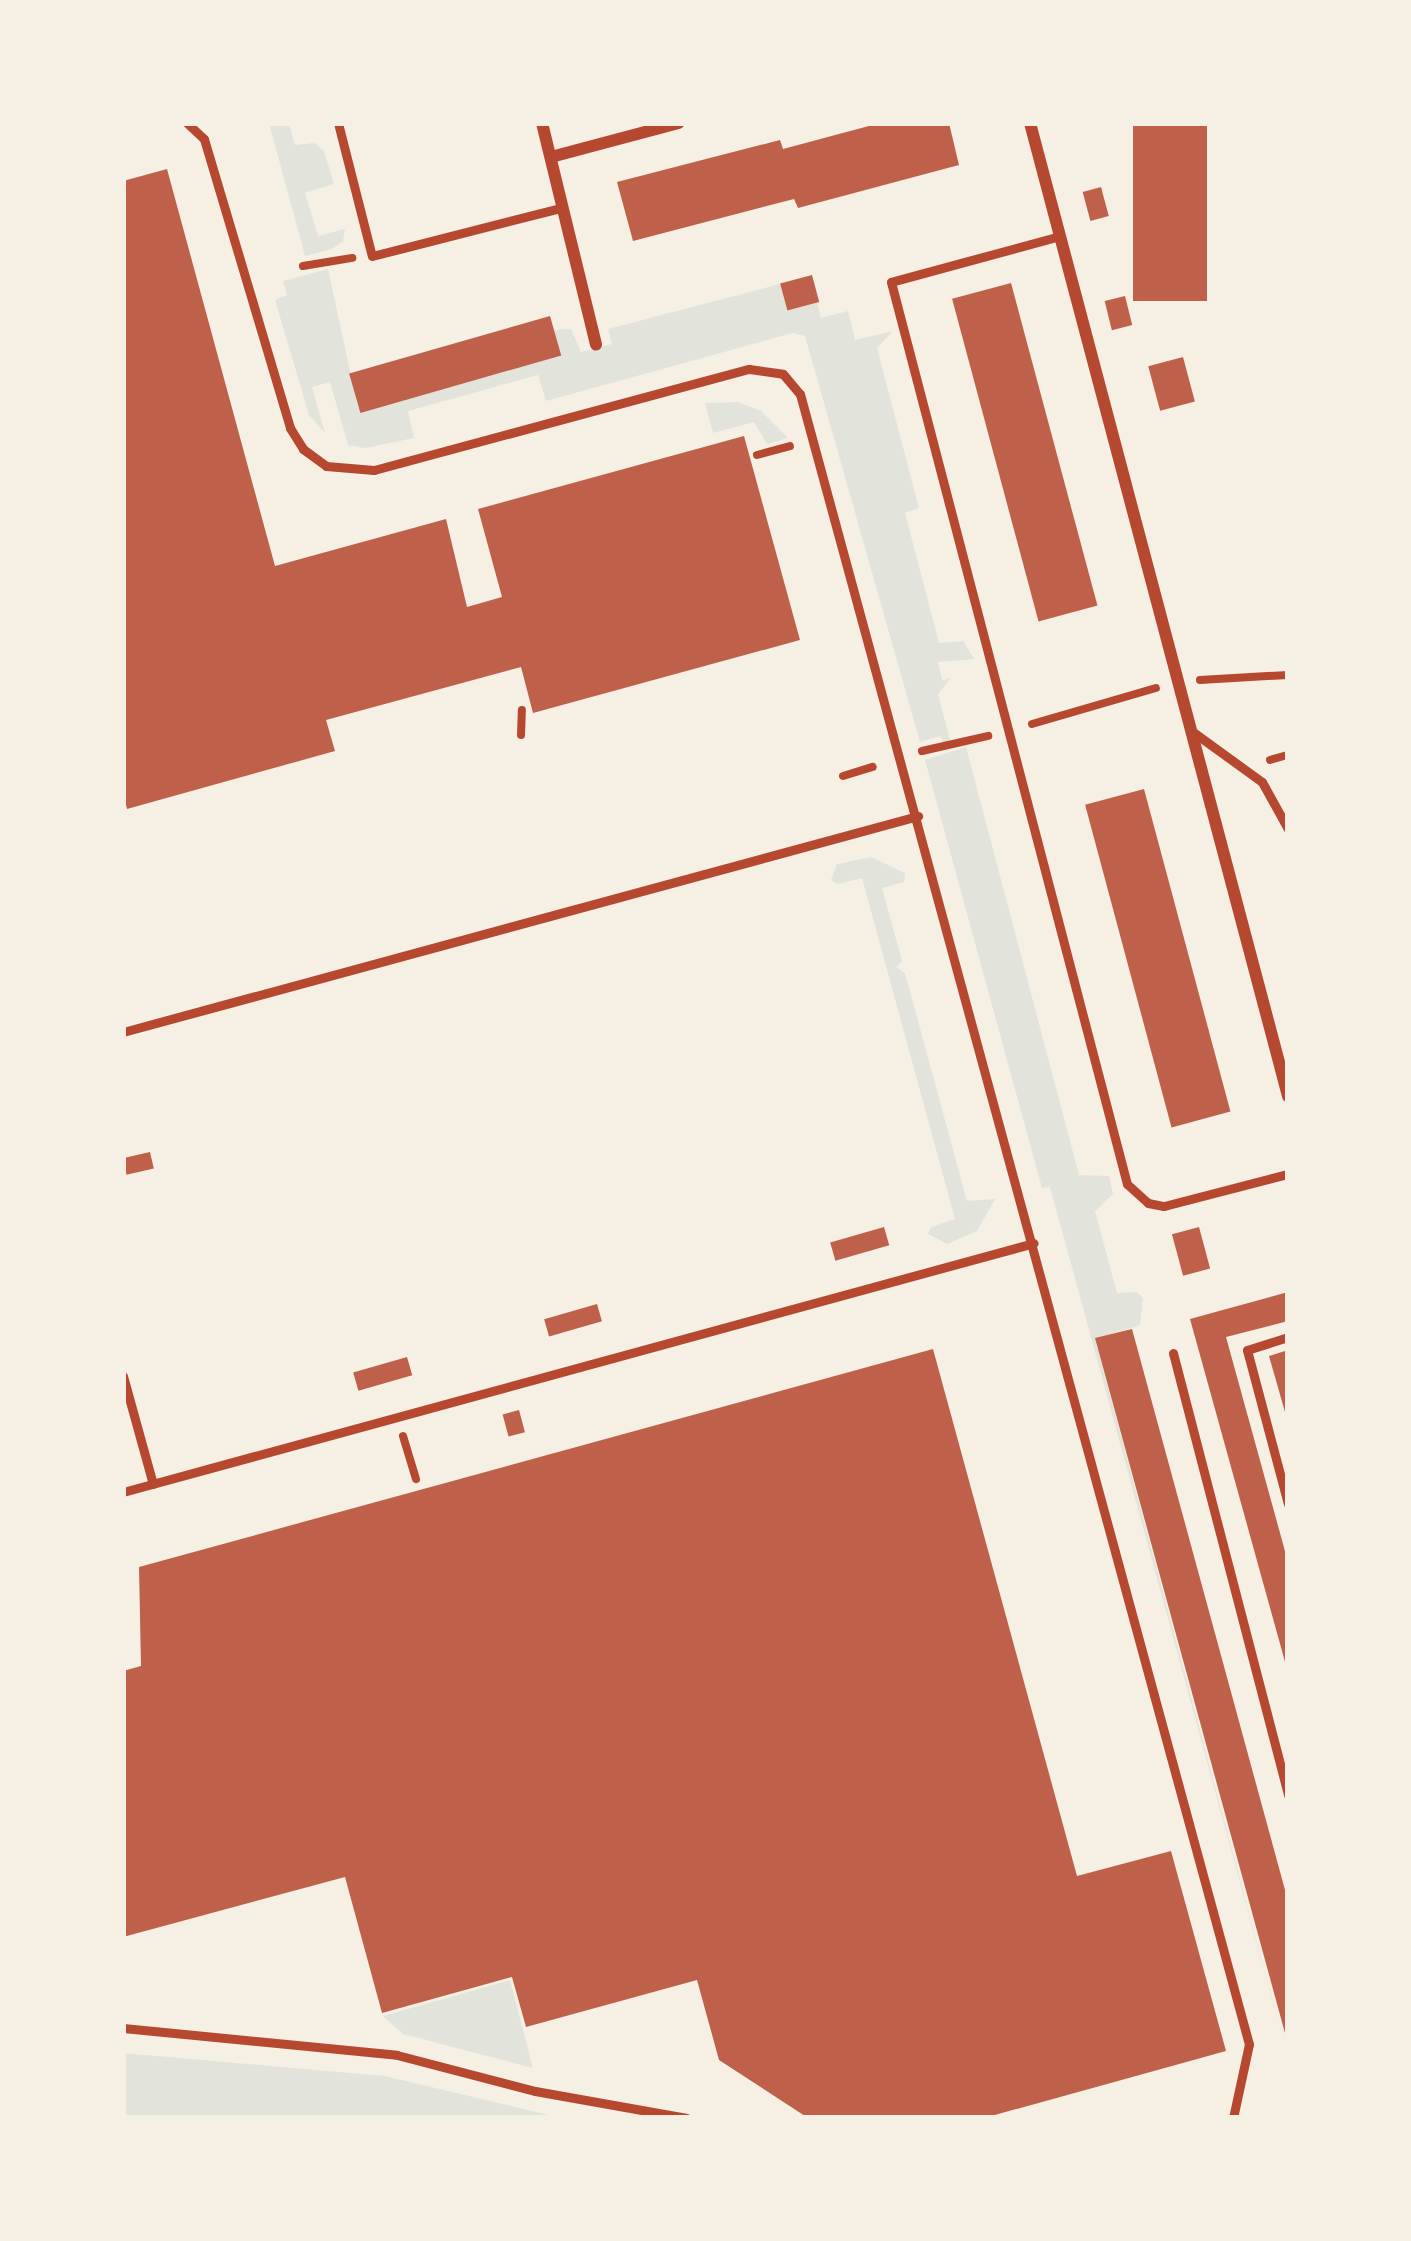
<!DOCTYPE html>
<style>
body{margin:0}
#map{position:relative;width:1411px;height:2241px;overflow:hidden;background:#f6efe4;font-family:Montserrat,sans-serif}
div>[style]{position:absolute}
.green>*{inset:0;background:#e2e4dc}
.building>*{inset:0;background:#bf614a;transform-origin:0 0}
.path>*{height:8px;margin:-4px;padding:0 4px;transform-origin:4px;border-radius:4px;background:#b5482f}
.service>*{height:9px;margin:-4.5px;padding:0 4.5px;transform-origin:4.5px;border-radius:4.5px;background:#b5482f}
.minor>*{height:12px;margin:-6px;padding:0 6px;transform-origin:6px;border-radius:6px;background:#b5482f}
span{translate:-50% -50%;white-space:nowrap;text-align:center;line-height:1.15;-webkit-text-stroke:12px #f6efe4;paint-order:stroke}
.frame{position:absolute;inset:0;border:126px solid #f6efe4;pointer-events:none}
</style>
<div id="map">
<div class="green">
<i style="clip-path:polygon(269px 123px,289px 123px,295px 145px,314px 143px,324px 151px,334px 184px,305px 193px,318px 236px,345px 229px,343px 241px,332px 249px,305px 256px)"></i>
<i style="clip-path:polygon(328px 269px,358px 408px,561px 354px,554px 330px,571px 329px,581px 352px,612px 344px,608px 329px,780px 284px,787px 310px,817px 303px,821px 318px,848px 311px,855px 340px,893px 331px,877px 348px,919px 508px,905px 513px,939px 643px,963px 641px,974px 659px,938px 662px,942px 680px,951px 678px,938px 694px,951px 744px,944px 746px,941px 736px,920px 742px,805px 336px,793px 333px,546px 401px,538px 375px,408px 411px,414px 438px,365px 448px,348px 445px,330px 382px,312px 387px,325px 433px,309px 415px,275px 300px,287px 295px,283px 281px)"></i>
<i style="clip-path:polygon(738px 402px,761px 411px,788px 438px,767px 444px,754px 422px,713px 433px,705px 403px)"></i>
<i style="clip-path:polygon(966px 747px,1079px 1175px,1109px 1176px,1113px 1194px,1095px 1211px,1117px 1293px,1137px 1292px,1143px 1298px,1140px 1325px,1095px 1339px,1288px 2058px,1050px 1187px,1042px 1188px,925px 760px)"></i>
<i style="clip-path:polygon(871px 857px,905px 873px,904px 882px,882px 888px,902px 961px,896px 967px,905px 973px,967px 1201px,995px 1199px,977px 1231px,947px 1244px,928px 1234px,931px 1227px,955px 1219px,862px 878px,838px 884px,831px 880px,837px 864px)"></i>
<i style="clip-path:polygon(510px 1980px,533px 2068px,403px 2034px,383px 2016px)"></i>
<i style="clip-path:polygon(123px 2053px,385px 2076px,561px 2118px,133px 2118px,123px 2116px)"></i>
</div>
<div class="building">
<i style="clip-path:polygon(880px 123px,949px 123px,959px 165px,798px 208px,794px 199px,633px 241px,617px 182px,780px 140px,783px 149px)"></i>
<i style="left:1133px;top:123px;width:74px;height:178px"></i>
<i style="clip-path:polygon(167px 169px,275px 566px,446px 519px,467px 607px,502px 597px,478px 509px,744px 436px,800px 640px,533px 713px,521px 667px,326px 720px,335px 751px,127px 809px,123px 792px,123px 181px)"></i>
<i style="left:1101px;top:187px;width:30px;height:19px;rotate:75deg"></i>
<i style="left:812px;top:275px;width:28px;height:33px;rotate:75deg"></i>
<i style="left:1011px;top:283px;width:334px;height:61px;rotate:75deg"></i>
<i style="left:1125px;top:296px;width:30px;height:21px;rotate:76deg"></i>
<i style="left:550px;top:316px;width:41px;height:209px;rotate:74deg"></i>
<i style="left:1183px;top:357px;width:46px;height:36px;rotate:75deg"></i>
<i style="left:1144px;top:789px;width:334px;height:61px;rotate:75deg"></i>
<i style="left:150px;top:1152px;width:17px;height:28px;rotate:77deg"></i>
<i style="left:884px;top:1227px;width:19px;height:56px;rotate:74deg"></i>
<i style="left:1199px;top:1227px;width:43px;height:28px;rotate:75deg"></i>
<i style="clip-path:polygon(1288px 1292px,1288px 1321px,1226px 1337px,1288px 1562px,1287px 1669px,1190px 1319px)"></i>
<i style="left:597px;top:1304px;width:18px;height:55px;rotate:74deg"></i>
<i style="clip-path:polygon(1132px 1329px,1288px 1901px,1288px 2044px,1095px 1338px)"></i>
<i style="clip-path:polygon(933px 1349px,1077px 1876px,1171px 1851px,1226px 2051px,984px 2118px,808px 2118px,719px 2060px,697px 1980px,526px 2027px,512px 1977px,382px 2013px,345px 1877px,123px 1937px,123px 1671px,141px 1666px,139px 1567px)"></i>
<i style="clip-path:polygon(1288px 1350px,1288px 1419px,1287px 1419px,1269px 1356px)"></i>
<i style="left:407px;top:1357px;width:19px;height:56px;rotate:74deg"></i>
<i style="left:519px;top:1410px;width:23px;height:17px;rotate:75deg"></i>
</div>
<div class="path">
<i style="left:303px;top:266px;width:50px;rotate:-9.3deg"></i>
<i style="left:757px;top:455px;width:34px;rotate:-15deg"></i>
<i style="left:1200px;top:680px;width:88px;rotate:-3.3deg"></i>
<i style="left:1032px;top:724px;width:129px;rotate:-16.2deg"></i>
<i style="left:521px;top:735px;width:25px;rotate:-88deg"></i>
<i style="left:922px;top:751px;width:68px;rotate:-12.8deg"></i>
<i style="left:1270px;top:760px;width:19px;rotate:-16deg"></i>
<i style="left:843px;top:776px;width:31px;rotate:-17deg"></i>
<i style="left:403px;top:1436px;width:45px;rotate:73.2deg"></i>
</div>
<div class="service">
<i style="left:187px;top:123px;width:23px;rotate:43deg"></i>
<i style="left:204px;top:139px;width:302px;rotate:73.4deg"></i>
<i style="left:290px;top:428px;width:25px;rotate:58deg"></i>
<i style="left:303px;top:449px;width:29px;rotate:36deg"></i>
<i style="left:326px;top:466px;width:48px;rotate:4.8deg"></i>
<i style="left:374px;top:470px;width:388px;rotate:-15.1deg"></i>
<i style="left:749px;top:369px;width:34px;rotate:8deg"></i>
<i style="left:783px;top:374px;width:26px;rotate:50deg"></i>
<i style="left:800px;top:394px;width:1710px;rotate:74.78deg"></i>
<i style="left:1249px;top:2044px;width:76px;rotate:102.2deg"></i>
<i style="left:338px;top:123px;width:137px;rotate:75.7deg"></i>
<i style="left:372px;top:256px;width:194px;rotate:-14.3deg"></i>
<i style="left:1060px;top:236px;width:175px;rotate:164.8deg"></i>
<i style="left:891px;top:282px;width:932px;rotate:75.34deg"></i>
<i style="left:1127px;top:1184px;width:28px;rotate:42deg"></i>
<i style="left:1148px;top:1203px;width:16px;rotate:11deg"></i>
<i style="left:1164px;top:1206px;width:128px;rotate:-14.5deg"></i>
<i style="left:1193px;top:732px;width:85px;rotate:35.9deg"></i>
<i style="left:1262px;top:782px;width:54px;rotate:61deg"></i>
<i style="left:123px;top:1032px;width:824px;rotate:-15.2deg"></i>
<i style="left:1288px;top:1337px;width:43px;rotate:162.4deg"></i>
<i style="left:1247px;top:1350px;width:159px;rotate:75.1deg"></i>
<i style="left:1173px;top:1353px;width:457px;rotate:75.4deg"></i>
<i style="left:123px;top:1376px;width:112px;rotate:74.5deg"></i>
<i style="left:123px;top:1492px;width:944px;rotate:-15.29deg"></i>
<i style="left:123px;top:2028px;width:275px;rotate:5.6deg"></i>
<i style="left:397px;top:2055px;width:143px;rotate:14.6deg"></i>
<i style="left:535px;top:2091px;width:154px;rotate:10.1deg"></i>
</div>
<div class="minor">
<i style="left:542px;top:123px;width:228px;rotate:76.3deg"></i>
<i style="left:1030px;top:123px;width:1007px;rotate:75.15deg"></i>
<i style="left:551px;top:157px;width:132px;rotate:-14.9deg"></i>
</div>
<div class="frame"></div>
</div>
